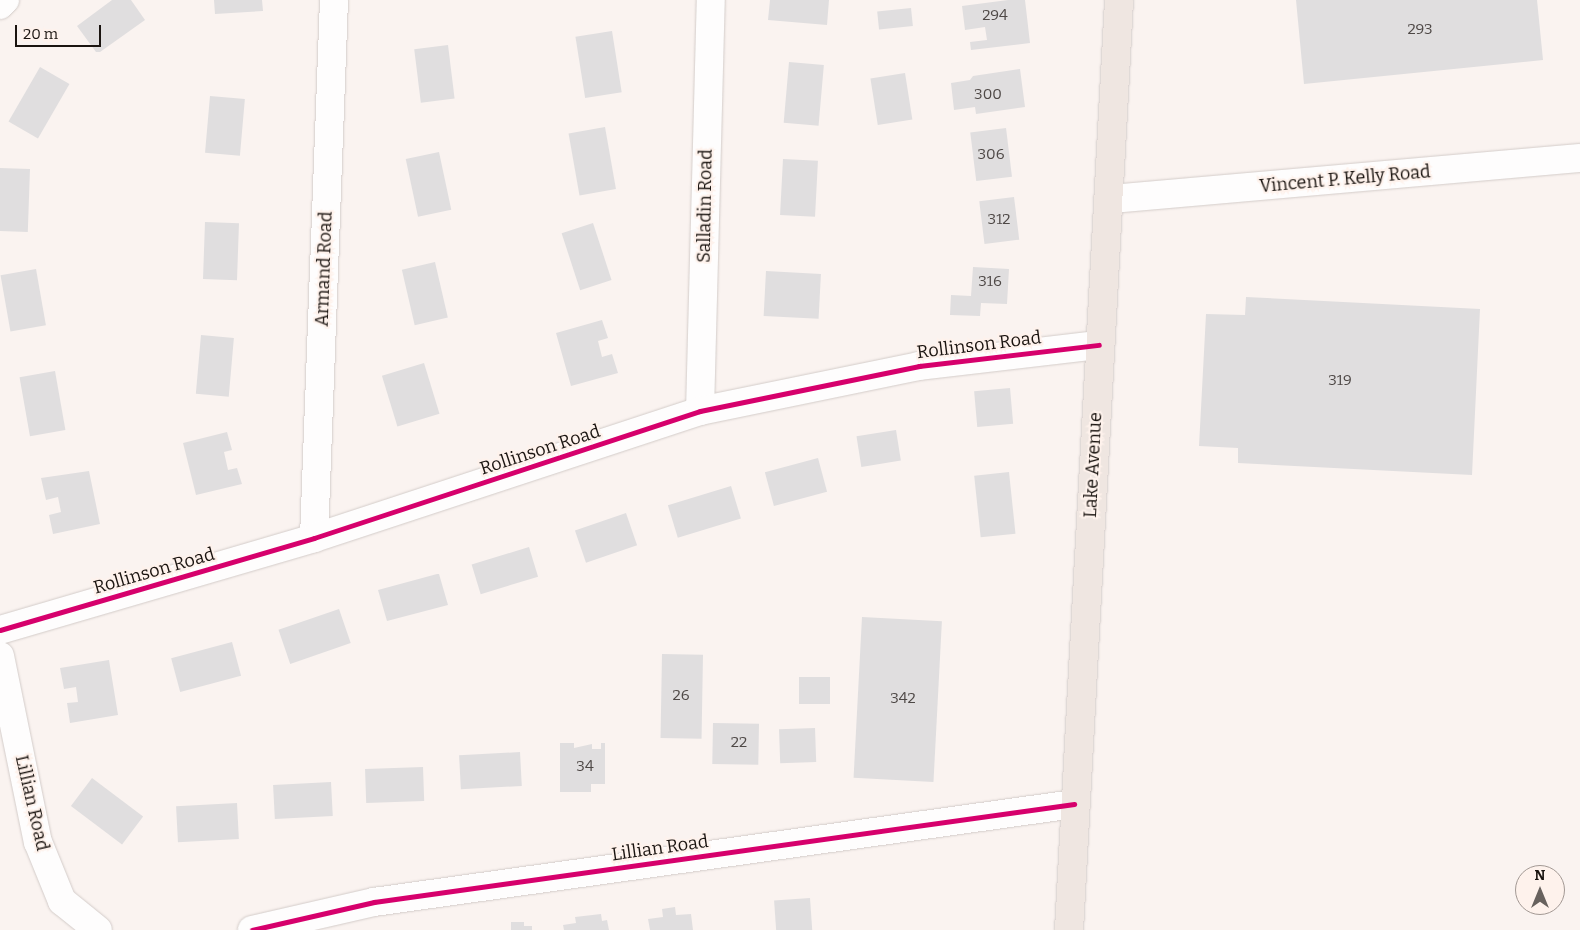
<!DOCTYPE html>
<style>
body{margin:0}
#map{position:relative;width:1580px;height:930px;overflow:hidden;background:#faf3f0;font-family:Bitter,serif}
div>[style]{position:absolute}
.building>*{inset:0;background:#e0dedf;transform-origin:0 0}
.roads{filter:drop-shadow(0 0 1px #d3ccc9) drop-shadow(0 0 1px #d3ccc9)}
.minor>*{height:28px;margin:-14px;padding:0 14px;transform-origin:14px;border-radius:14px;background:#fefdfd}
.major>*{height:28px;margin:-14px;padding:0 14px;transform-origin:14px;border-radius:14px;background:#efe6e1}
.cycleway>*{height:5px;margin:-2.5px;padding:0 2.5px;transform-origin:2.5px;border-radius:2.5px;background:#d6006c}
span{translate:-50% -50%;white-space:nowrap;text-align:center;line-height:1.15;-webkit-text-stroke:4px #fef2ec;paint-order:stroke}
.number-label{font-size:15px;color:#4e4846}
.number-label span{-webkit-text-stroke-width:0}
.street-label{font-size:18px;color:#1a1410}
.north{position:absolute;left:1515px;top:865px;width:50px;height:50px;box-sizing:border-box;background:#fef2ec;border:1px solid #a39994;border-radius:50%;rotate:0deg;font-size:14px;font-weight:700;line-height:20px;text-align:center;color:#1a1410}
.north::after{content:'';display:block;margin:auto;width:18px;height:22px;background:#68625e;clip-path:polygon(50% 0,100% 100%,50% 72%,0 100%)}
.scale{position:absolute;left:15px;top:25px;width:86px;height:22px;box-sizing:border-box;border:2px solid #1a1410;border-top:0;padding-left:6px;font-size:15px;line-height:18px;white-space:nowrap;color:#1a1410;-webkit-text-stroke:4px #fef2ec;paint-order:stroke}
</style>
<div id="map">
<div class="building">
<i style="clip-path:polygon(112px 0,131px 0,145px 20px,100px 52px,96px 52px,77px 26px)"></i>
<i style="clip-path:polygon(214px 0,262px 0,263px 11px,215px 14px)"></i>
<i style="clip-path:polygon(770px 0,829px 0,827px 25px,768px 20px)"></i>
<i style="clip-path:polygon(1008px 0,1025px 0,1030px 43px,971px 50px,970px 42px,987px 40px,985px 27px,965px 30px,962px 6px)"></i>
<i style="clip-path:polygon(1296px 0,1537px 0,1543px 60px,1304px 84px)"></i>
<i style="left:911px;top:8px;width:18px;height:34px;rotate:84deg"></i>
<i style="left:612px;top:31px;width:62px;height:37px;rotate:81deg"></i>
<i style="left:448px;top:45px;width:54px;height:34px;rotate:83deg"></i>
<i style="left:789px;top:62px;width:35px;height:61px;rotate:5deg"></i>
<i style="left:40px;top:67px;width:34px;height:63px;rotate:30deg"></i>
<i style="clip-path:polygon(1020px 69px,1025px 107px,976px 114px,975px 107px,954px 110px,951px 83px,970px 80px,973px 76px)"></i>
<i style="left:905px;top:73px;width:47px;height:35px;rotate:81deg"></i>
<i style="left:210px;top:96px;width:35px;height:57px;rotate:5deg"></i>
<i style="left:605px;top:127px;width:63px;height:37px;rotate:80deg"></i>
<i style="left:1006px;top:128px;width:49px;height:36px;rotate:83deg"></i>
<i style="left:439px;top:152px;width:59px;height:34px;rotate:78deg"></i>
<i style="left:783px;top:159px;width:35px;height:56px;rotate:3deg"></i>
<i style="left:0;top:168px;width:30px;height:63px;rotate:2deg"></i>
<i style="left:1014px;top:197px;width:43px;height:35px;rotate:83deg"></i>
<i style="left:205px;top:222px;width:34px;height:57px;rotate:2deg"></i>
<i style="left:593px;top:223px;width:60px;height:33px;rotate:72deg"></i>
<i style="left:435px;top:262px;width:57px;height:34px;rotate:77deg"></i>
<i style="clip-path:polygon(973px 267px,1009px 269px,1007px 304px,981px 303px,980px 316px,950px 315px,951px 295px,971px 296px)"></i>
<i style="left:36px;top:269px;width:57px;height:36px;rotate:80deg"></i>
<i style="left:766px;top:271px;width:55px;height:45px;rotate:3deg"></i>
<i style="clip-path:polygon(1246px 297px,1480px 309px,1472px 475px,1238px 463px,1238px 448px,1199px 446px,1206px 314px,1245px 315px)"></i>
<i style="clip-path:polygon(602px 320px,608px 338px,598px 341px,602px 357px,612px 354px,618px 373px,571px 386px,556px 333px)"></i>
<i style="left:201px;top:335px;width:33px;height:59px;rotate:5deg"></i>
<i style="left:424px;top:363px;width:53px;height:44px;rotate:73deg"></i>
<i style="left:55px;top:371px;width:60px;height:36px;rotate:80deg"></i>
<i style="left:1010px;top:388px;width:36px;height:36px;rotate:85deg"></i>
<i style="left:896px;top:430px;width:31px;height:40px;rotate:81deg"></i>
<i style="clip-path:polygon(227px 432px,232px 450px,224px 452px,228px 470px,237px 468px,242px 484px,196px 495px,183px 443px)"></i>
<i style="left:818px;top:458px;width:35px;height:55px;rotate:75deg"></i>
<i style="clip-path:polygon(89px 471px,100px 524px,53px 534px,49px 515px,61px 512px,58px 497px,46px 500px,41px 478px)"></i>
<i style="left:1009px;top:472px;width:62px;height:35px;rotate:84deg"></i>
<i style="left:731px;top:486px;width:34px;height:66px;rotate:73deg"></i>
<i style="left:626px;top:513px;width:34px;height:54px;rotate:71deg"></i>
<i style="left:529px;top:547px;width:31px;height:60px;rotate:73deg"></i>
<i style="clip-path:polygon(437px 574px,439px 574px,448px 605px,387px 621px,378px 590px)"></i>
<i style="left:339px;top:609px;width:36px;height:64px;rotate:71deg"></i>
<i style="left:862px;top:617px;width:80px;height:161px;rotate:3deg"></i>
<i style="left:232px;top:642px;width:35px;height:63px;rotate:75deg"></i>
<i style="left:662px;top:654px;width:41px;height:84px;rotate:1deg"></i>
<i style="clip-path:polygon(109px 660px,118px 715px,70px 723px,67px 703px,78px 702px,76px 687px,64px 689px,60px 668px)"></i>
<i style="left:799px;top:677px;width:31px;height:27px"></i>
<i style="left:713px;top:723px;width:46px;height:41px;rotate:1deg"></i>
<i style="left:815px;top:728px;width:34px;height:36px;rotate:88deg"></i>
<i style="clip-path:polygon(560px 743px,574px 743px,574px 748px,592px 744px,592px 749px,601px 749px,601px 743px,605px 743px,605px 784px,591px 784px,591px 792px,560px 792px)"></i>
<i style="left:520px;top:752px;width:34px;height:61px;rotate:87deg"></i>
<i style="left:423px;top:767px;width:34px;height:58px;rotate:88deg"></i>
<i style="left:92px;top:778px;width:64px;height:35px;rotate:37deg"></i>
<i style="left:331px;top:782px;width:34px;height:58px;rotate:87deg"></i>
<i style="left:237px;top:803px;width:36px;height:61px;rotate:87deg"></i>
<i style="left:810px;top:898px;width:32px;height:36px;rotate:86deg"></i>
<i style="clip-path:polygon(675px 907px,676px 915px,691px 914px,693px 930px,650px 930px,648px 919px,663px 917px,662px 909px)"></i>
<i style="clip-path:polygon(601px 914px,602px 921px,607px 920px,609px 930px,564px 930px,563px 925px,576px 923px,575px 917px)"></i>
<i style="clip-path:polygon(511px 922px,524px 922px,524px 926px,532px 926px,532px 930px,511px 930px)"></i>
</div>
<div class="roads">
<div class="minor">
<i style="left:0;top:5px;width:7px;rotate:-45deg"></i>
<i style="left:1111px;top:199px;width:471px;rotate:-5deg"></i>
<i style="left:700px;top:411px;width:411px;rotate:-88.5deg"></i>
<i style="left:314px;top:538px;width:538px;rotate:-87.87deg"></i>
<i style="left:0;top:630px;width:327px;rotate:-16.3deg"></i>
<i style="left:314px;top:538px;width:406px;rotate:-18.2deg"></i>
<i style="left:700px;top:411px;width:224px;rotate:-11.6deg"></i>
<i style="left:919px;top:366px;width:181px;rotate:-6.7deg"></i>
<i style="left:0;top:656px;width:190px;rotate:78.5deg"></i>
<i style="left:38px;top:842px;width:64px;rotate:67.9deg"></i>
<i style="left:62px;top:901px;width:46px;rotate:38.9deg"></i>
<i style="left:252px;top:930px;width:125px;rotate:-12.9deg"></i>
<i style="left:374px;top:902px;width:707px;rotate:-7.97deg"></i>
</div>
<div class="major">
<i style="left:1069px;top:930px;width:931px;rotate:-86.92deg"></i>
</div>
</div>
<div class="cycleway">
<i style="left:0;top:630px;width:327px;rotate:-16.3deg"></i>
<i style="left:314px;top:538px;width:406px;rotate:-18.2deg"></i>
<i style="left:700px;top:411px;width:224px;rotate:-11.6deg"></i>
<i style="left:919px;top:366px;width:181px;rotate:-6.7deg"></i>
<i style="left:252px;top:930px;width:125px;rotate:-12.9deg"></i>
<i style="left:374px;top:902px;width:707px;rotate:-7.97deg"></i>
</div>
<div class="number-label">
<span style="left:995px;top:16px">294</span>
<span style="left:1420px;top:30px">293</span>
<span style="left:988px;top:95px">300</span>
<span style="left:991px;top:155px">306</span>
<span style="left:999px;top:220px">312</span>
<span style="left:990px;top:282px">316</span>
<span style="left:1340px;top:381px">319</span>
<span style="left:681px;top:696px">26</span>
<span style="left:903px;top:699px">342</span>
<span style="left:739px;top:743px">22</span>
<span style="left:585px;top:767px">34</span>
</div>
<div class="street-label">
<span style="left:1345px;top:179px;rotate:-5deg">Vincent P. Kelly Road</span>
<span style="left:705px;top:206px;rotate:-89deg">Salladin Road</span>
<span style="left:324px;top:269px;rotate:-88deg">Armand Road</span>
<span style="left:979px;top:345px;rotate:-7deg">Rollinson Road</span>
<span style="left:540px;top:450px;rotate:-18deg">Rollinson Road</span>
<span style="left:1093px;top:465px;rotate:-87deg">Lake Avenue</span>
<span style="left:154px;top:571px;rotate:-16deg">Rollinson Road</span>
<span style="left:32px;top:803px;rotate:77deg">Lillian Road</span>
<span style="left:660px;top:848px;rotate:-8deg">Lillian Road</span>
</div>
<div class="north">N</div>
<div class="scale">20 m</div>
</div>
